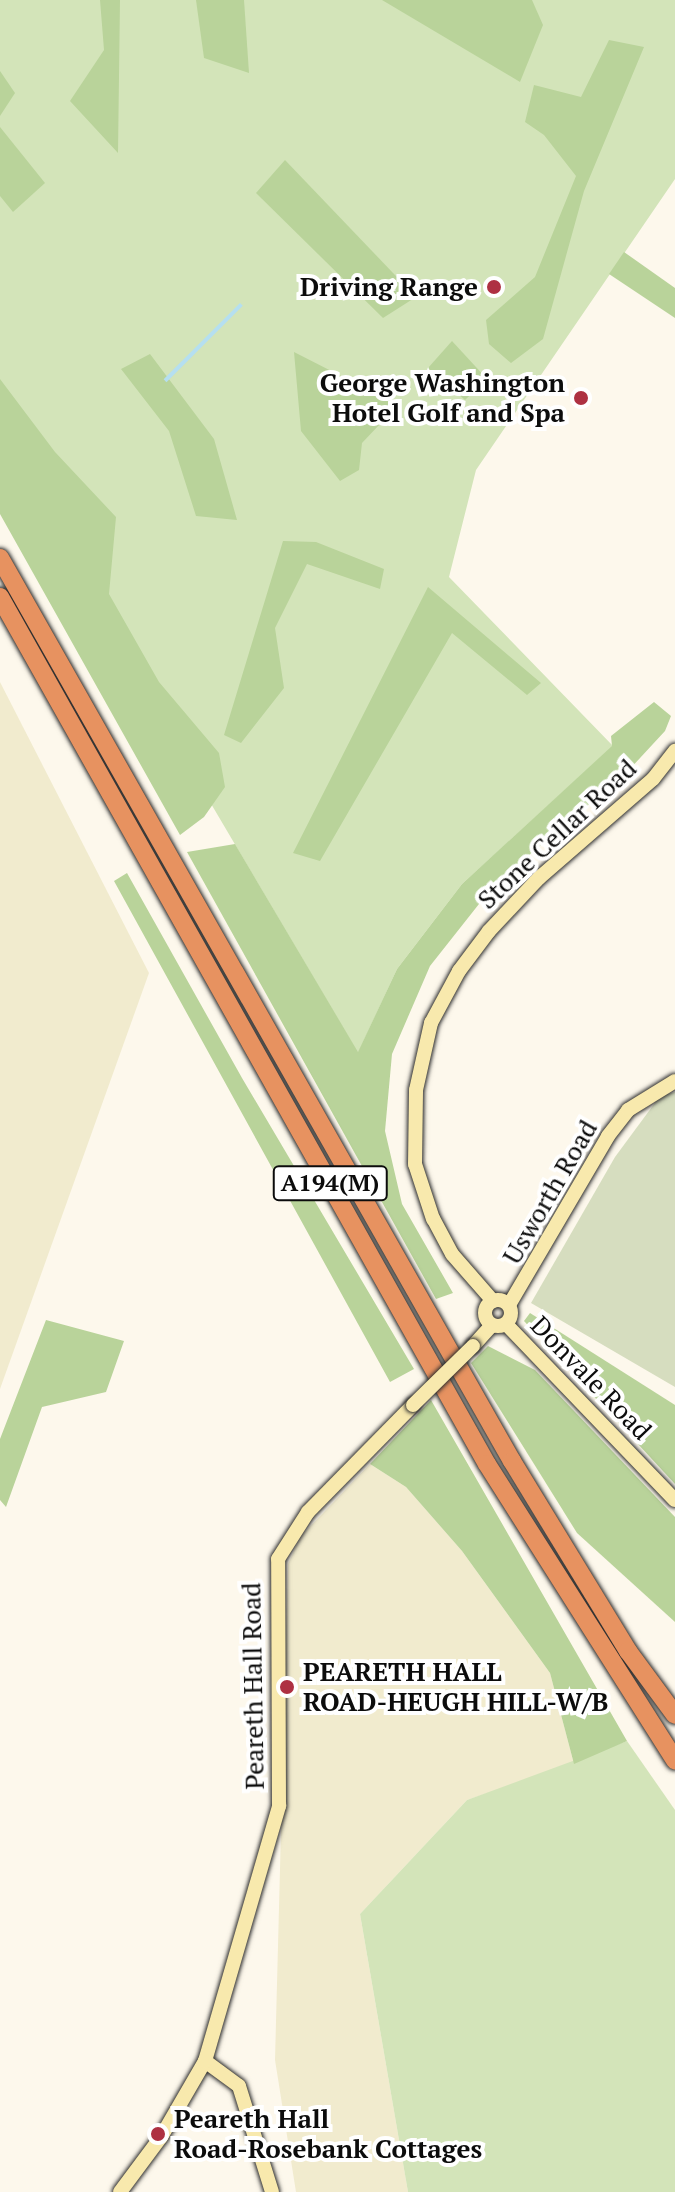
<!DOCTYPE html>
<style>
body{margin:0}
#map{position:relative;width:675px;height:2192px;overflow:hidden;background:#fdf8ec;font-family:"PT Serif",serif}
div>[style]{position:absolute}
.farmland>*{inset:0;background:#f1ebce}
.green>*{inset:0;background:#d3e4b9}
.forest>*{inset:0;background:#b9d39a}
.cemetery>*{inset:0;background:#d6ddbf}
.water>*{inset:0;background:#b5dff0;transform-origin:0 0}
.roads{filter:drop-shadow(0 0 2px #2e2e2e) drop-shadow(0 0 2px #2e2e2e)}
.secondary>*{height:14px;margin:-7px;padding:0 7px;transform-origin:7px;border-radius:7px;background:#f8e9ad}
.secondary>.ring{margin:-7px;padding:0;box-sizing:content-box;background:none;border:14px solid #f8e9ad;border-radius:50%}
.highway>*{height:18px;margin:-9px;padding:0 9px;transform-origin:9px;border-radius:9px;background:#e79260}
.bridges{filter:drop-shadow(0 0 2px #2e2e2e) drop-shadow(0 0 2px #2e2e2e)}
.secondary-bridge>*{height:14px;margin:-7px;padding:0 7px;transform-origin:7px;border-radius:7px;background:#f8e9ad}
.dots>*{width:22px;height:22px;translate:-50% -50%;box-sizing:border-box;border:4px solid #fff;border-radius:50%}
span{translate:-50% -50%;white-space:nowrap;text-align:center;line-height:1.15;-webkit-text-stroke:8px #fff;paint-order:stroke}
.shield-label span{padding:2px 6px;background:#fff;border:2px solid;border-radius:6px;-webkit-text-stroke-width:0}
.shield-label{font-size:24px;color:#0c0c0c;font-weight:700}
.poi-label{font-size:26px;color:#0c0c0c;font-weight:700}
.right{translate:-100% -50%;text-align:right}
.left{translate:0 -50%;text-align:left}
.street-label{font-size:26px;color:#0c0c0c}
</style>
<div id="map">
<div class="farmland">
<i style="clip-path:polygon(0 682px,149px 973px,0 1389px)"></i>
<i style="clip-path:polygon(370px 1464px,406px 1487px,462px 1551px,550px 1673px,574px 1764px,467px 1800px,360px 1914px,408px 2192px,296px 2192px,275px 2060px,288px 1564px,301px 1536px)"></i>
</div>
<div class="green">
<i style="clip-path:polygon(0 0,675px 0,675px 179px,476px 470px,449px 577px,613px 746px,462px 884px,397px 969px,358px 1053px,0 446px)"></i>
<i style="clip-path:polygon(627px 1741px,675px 1810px,675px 2192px,408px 2192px,360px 1914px,467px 1800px)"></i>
</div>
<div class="forest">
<i style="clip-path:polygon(100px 0,120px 0,118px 153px,70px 101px,104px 50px)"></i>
<i style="clip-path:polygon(196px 0,244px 0,249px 73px,204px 58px)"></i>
<i style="clip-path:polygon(382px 0,532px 0,543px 25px,520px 82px)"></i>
<i style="clip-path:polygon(609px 40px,644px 47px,584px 191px,543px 339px,511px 363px,489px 344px,486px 320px,535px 277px,576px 176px,544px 135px,525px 122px,534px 85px,581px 97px)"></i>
<i style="clip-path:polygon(0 71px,15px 93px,0 116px)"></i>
<i style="clip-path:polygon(0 127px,45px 183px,13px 212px,0 196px)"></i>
<i style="clip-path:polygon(285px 160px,416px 297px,383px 318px,256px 193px)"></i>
<i style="clip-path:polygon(624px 252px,675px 288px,675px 318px,609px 274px)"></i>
<i style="clip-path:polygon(452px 341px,487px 379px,465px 400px,428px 368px)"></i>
<i style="clip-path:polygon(294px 352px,398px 405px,362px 443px,359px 470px,340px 481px,301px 431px)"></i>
<i style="clip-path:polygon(150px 354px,214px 439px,237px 520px,196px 516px,169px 431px,121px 369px)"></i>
<i style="clip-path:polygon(0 379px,55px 452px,116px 517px,109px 594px,159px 682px,219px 753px,225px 787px,204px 817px,180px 835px,0 514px)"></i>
<i style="clip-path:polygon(283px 541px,316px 542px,384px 569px,380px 589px,307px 564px,275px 628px,284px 688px,241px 743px,224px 735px)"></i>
<i style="clip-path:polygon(428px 587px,541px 683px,527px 695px,452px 633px,320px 861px,293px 853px)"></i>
<i style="clip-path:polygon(654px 702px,671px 716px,665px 731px,628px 771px,494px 885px,430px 966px,392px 1054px,385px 1131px,402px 1204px,453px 1293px,436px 1299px,187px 852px,235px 844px,358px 1052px,397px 969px,462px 884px,612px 746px,611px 736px)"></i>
<i style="clip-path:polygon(127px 873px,242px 1078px,414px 1369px,390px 1382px,114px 881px)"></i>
<i style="clip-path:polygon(530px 1313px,675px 1405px,675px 1484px,524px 1321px)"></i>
<i style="clip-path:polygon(46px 1320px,124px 1341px,106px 1392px,42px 1407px,6px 1507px,0 1500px,0 1439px)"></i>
<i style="clip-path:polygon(488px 1346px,535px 1370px,675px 1517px,675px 1622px,577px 1533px,471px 1363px)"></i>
<i style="clip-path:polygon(431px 1400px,627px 1741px,574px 1764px,550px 1673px,462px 1551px,406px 1487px,370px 1464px)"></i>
</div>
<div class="cemetery">
<i style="clip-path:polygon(675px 1092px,675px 1387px,531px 1303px,615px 1157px,660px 1096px)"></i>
</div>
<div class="water">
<i style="left:240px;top:303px;width:4px;height:108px;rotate:45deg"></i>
</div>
<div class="roads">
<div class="secondary">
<i class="ring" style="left:485px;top:1300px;width:12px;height:12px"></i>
<i style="left:493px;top:1301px;width:62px;rotate:-131.1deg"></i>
<i style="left:452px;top:1254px;width:40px;rotate:-118deg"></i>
<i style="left:433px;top:1219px;width:58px;rotate:-108.1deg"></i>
<i style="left:415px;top:1164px;width:74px;rotate:-89.2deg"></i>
<i style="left:416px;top:1090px;width:69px;rotate:-77.4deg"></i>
<i style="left:431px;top:1023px;width:59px;rotate:-61.7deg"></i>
<i style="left:459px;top:971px;width:50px;rotate:-53.1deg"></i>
<i style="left:489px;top:931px;width:73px;rotate:-46.7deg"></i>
<i style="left:539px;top:878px;width:151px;rotate:-41deg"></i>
<i style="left:653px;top:779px;width:36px;rotate:-52deg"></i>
<i style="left:509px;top:1305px;width:196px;rotate:-59.6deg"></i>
<i style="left:608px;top:1136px;width:33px;rotate:-52deg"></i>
<i style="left:628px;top:1110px;width:55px;rotate:-31.7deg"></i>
<i style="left:506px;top:1324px;width:244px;rotate:46.2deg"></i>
<i style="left:473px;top:1346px;width:28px;rotate:-48deg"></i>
<i style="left:205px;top:2061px;width:42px;rotate:36.3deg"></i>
<i style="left:239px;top:2086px;width:111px;rotate:72.7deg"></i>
<i style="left:120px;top:2192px;width:69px;rotate:-53.3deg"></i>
<i style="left:161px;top:2137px;width:88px;rotate:-59.9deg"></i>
<i style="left:205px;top:2061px;width:266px;rotate:-73.8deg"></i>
<i style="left:279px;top:1806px;width:247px;rotate:-90.2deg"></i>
<i style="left:278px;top:1559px;width:56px;rotate:-57.4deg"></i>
<i style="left:308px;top:1512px;width:150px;rotate:-45.5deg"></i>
</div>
<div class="highway">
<i style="left:0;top:558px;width:1038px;rotate:60.45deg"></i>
<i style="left:512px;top:1461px;width:223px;rotate:58.6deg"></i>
<i style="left:628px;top:1651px;width:79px;rotate:53.7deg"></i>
<i style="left:0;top:597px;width:994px;rotate:60.68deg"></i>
<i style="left:487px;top:1464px;width:351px;rotate:57.6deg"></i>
</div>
</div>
<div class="bridges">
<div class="secondary-bridge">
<i style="left:413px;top:1405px;width:84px;rotate:-44.5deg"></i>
</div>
</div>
<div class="dots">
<i style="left:494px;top:287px;background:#ae3142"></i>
<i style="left:581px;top:398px;background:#ae3142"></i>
<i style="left:287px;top:1687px;background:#ae3142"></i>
<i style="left:158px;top:2134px;background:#ae3142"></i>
</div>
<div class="shield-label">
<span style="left:330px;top:1183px">A194(M)</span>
</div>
<div class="poi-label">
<span class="right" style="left:478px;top:287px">Driving Range</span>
<span class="right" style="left:565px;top:398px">George Washington<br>Hotel Golf and Spa</span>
<span class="left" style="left:303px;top:1687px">PEARETH HALL<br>ROAD-HEUGH HILL-W/B</span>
<span class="left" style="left:174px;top:2134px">Peareth Hall<br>Road-Rosebank Cottages</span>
</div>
<div class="street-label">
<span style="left:557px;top:834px;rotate:-43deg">Stone Cellar Road</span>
<span style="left:550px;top:1192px;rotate:-60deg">Usworth Road</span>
<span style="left:591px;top:1378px;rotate:46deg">Donvale Road</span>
<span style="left:253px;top:1686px;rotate:-91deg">Peareth Hall Road</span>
</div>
</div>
